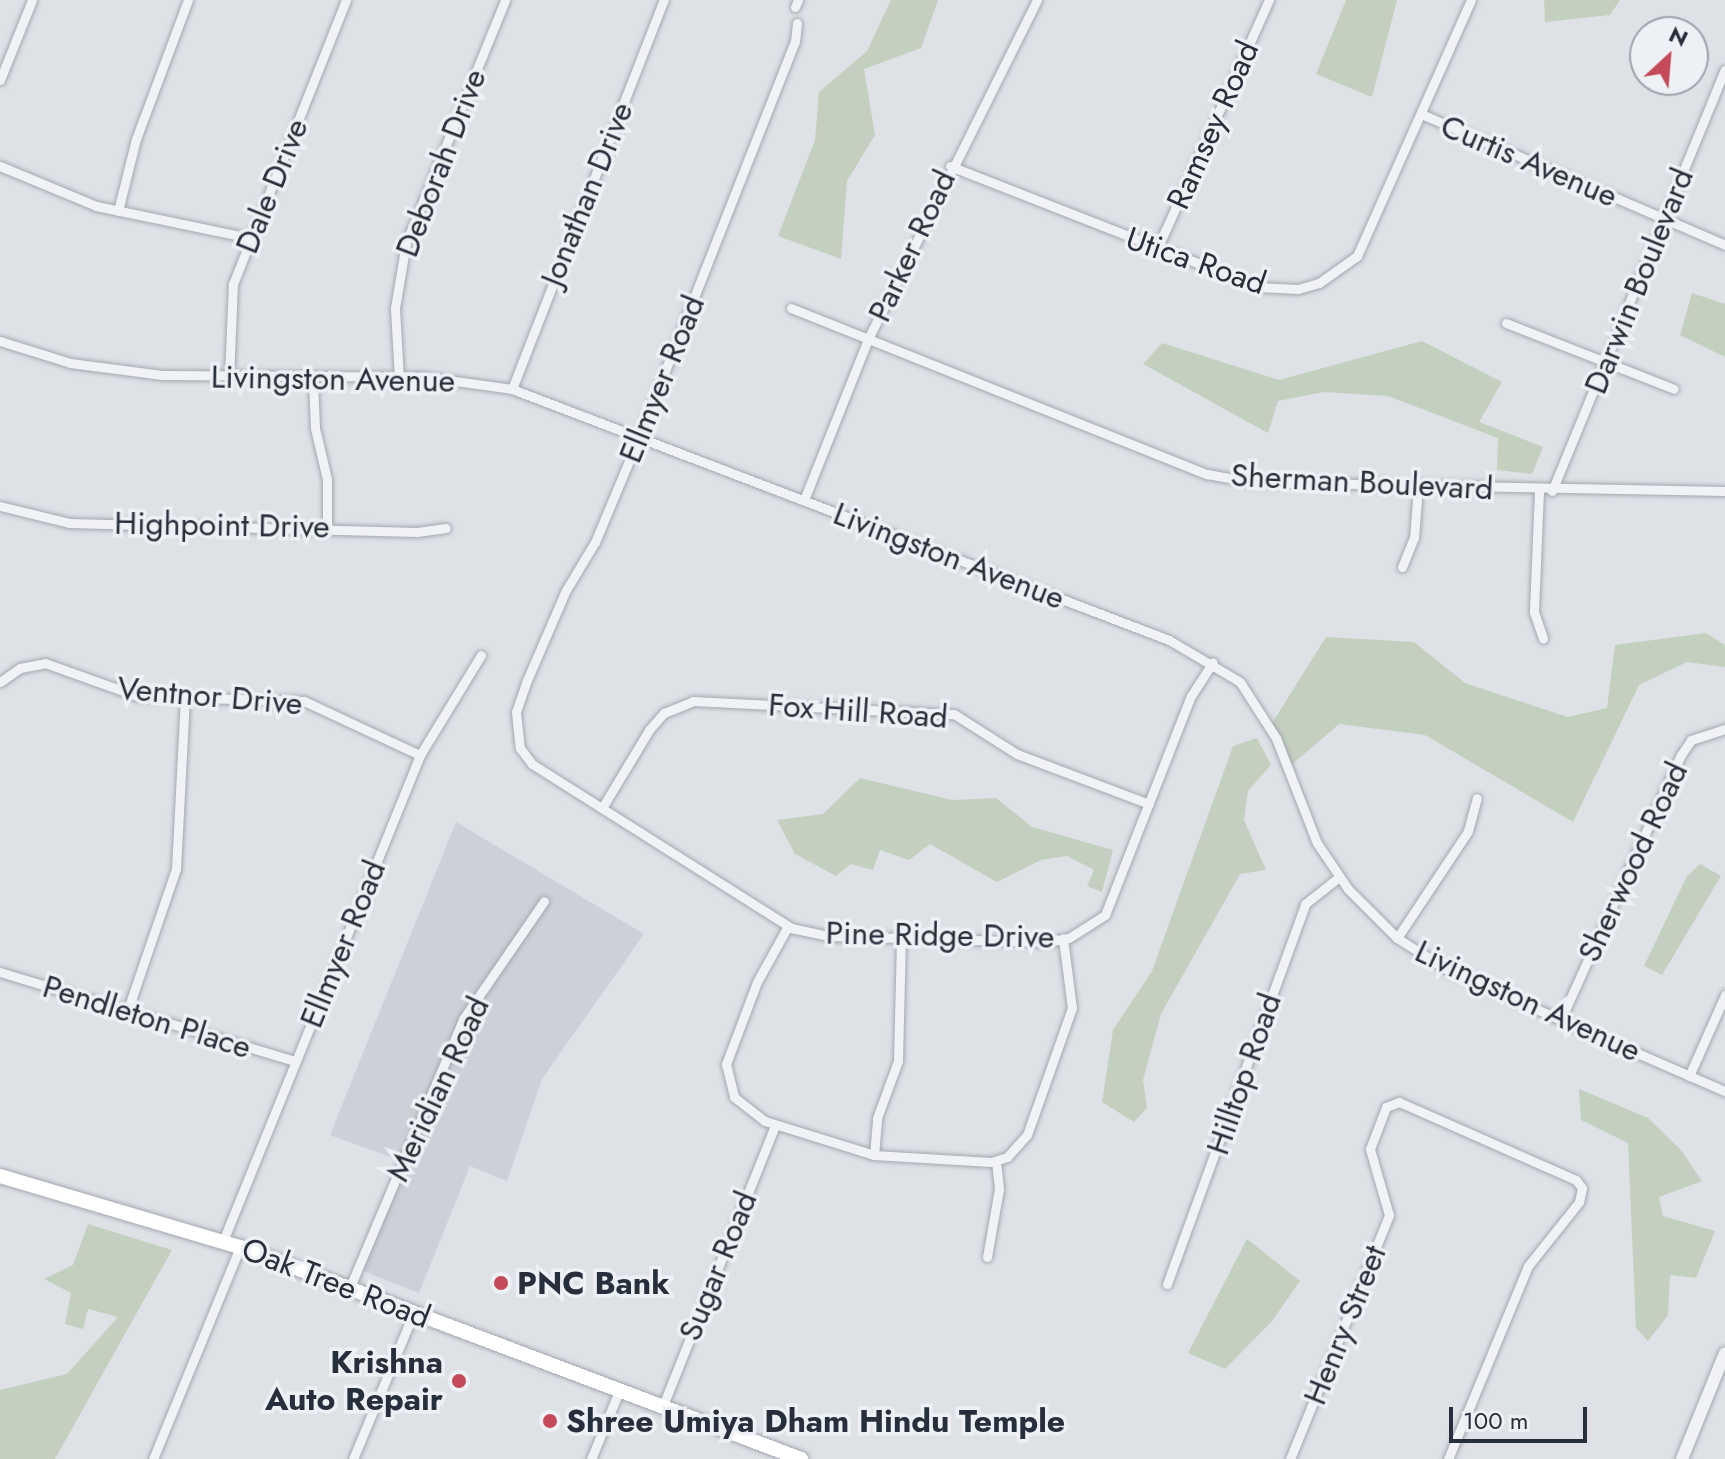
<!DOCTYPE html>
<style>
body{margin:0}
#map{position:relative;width:1725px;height:1459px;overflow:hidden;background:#dee1e6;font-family:Jost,sans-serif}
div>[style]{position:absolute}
.built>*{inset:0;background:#ccd0d8}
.green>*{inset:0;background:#c3d0bf}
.roads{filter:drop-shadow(0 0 2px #a4a8b0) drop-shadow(0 0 2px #a4a8b0)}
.minor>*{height:9px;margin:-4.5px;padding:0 4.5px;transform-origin:4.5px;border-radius:4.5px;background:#f0f2f5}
.tertiary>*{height:12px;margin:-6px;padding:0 6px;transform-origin:6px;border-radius:6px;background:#f0f2f5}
.secondary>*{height:14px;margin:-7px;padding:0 7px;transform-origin:7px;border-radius:7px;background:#fff}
.dots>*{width:22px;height:22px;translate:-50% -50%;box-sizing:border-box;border:4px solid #edf0f4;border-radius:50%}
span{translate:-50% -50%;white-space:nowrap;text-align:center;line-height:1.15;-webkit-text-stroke:7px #edf0f4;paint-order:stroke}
.street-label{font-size:32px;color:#282f3c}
.poi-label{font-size:32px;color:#282f3c;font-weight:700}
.left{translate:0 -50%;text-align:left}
.right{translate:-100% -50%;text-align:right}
.north{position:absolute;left:1629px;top:16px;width:80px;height:80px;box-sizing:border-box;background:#edf0f4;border:2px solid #9ea3aa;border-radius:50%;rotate:26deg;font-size:22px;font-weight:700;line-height:32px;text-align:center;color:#282f3c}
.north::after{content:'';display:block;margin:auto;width:28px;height:36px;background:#c44a59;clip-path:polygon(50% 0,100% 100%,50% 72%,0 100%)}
.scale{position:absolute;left:1449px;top:1407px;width:138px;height:36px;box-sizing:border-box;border:4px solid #282f3c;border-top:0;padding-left:10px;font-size:24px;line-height:28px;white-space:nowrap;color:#282f3c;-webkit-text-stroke:6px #edf0f4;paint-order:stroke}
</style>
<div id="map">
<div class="built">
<i style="clip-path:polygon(456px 822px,644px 934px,542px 1079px,507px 1181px,470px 1166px,419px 1293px,358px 1269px,401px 1161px,330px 1135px)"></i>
</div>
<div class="green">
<i style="clip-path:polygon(891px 0,938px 0,921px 48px,864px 69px,875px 135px,847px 181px,841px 259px,778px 236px,815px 140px,819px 92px,867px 51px)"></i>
<i style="clip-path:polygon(1346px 0,1397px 0,1372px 97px,1316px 74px)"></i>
<i style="clip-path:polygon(1620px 0,1610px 15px,1545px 22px,1544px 0)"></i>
<i style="clip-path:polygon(1692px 293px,1725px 304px,1725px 357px,1680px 335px)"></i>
<i style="clip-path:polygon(1422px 341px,1502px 382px,1479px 422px,1543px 447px,1532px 474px,1497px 470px,1498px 438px,1388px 396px,1324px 392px,1278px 401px,1268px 433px,1143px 364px,1162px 343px,1279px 380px)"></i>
<i style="clip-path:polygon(1706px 633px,1725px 645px,1725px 667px,1687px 662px,1639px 685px,1573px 822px,1425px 735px,1339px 724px,1289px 767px,1269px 728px,1326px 637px,1414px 642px,1465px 683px,1568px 717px,1607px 708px,1615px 645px)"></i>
<i style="clip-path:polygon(1257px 738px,1271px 765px,1248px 791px,1244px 820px,1266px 870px,1240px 874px,1161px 1014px,1143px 1080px,1147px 1108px,1134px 1122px,1102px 1102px,1113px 1030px,1152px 971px,1233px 746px)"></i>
<i style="clip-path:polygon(860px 778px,952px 800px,996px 798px,1032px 827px,1113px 850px,1102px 892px,1087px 886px,1094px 870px,1067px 856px,1041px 860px,997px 882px,930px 844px,909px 860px,880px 850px,873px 870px,851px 864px,836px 876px,795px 854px,777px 820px,823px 814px)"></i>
<i style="clip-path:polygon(1700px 864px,1721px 876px,1662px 975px,1644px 966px,1687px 876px)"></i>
<i style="clip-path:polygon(1579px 1089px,1648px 1118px,1681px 1150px,1702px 1181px,1659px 1197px,1663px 1216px,1715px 1231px,1696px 1278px,1670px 1275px,1668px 1315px,1648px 1341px,1636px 1328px,1628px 1143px,1581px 1120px)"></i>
<i style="clip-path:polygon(88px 1224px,172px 1250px,55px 1459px,0 1459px,0 1390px,67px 1374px,118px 1317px,88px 1309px,83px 1329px,65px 1324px,71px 1293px,44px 1279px,73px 1265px)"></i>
<i style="clip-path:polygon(1247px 1239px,1300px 1281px,1272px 1321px,1225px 1369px,1188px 1353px)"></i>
</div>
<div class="roads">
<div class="minor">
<i style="left:795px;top:7px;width:8px;rotate:-67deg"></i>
<i style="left:797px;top:23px;width:18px;rotate:96deg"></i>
<i style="left:795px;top:41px;width:426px;rotate:111.5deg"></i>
<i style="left:639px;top:437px;width:114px;rotate:112.7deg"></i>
<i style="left:595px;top:542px;width:56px;rotate:121.1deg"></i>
<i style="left:566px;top:590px;width:98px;rotate:113.4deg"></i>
<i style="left:527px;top:680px;width:34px;rotate:109deg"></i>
<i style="left:516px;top:712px;width:36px;rotate:84deg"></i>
<i style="left:520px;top:748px;width:20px;rotate:53deg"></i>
<i style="left:532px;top:764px;width:307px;rotate:32.3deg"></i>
<i style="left:791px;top:928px;width:39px;rotate:12deg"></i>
<i style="left:829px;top:936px;width:217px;rotate:1.6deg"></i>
<i style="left:1046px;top:942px;width:23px;rotate:-10deg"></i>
<i style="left:1069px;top:938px;width:43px;rotate:-32.6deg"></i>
<i style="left:1105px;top:915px;width:235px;rotate:-68.6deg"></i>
<i style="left:1191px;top:696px;width:40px;rotate:-57.1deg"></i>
<i style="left:0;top:80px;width:86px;rotate:-68.2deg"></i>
<i style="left:1421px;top:114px;width:331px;rotate:23.3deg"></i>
<i style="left:0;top:166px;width:104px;rotate:22.6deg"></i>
<i style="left:96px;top:206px;width:158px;rotate:11.7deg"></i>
<i style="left:950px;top:166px;width:331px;rotate:21.4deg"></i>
<i style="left:1258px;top:287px;width:40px;rotate:2.9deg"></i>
<i style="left:1298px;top:289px;width:22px;rotate:-16deg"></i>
<i style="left:1319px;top:283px;width:47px;rotate:-35.4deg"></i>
<i style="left:1357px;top:256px;width:280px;rotate:-66deg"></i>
<i style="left:118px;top:211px;width:74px;rotate:-76deg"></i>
<i style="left:136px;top:139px;width:148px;rotate:-69.5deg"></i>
<i style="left:1157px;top:249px;width:273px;rotate:-65.8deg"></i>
<i style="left:791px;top:308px;width:448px;rotate:21.8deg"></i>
<i style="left:1207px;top:474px;width:46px;rotate:10.1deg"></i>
<i style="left:1252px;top:482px;width:473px;rotate:1.1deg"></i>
<i style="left:1506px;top:323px;width:180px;rotate:21.4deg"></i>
<i style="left:0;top:341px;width:73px;rotate:17.4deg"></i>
<i style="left:70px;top:363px;width:93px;rotate:7.4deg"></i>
<i style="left:162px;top:375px;width:264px;rotate:0.4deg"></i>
<i style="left:426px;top:377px;width:87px;rotate:7.9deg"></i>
<i style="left:512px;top:389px;width:703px;rotate:20.91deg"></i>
<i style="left:1169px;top:640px;width:82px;rotate:30.6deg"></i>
<i style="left:1240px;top:682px;width:67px;rotate:57.3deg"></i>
<i style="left:1276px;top:738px;width:113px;rotate:68.7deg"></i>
<i style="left:1317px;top:843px;width:55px;rotate:56deg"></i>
<i style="left:1348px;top:889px;width:69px;rotate:45deg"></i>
<i style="left:1397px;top:938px;width:64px;rotate:32.2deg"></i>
<i style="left:1451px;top:972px;width:299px;rotate:23.5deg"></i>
<i style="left:229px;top:378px;width:94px;rotate:-87.6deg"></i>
<i style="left:233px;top:284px;width:306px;rotate:-68.3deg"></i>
<i style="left:399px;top:378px;width:70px;rotate:-93.3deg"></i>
<i style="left:395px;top:308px;width:66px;rotate:-80.4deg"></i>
<i style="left:406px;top:243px;width:262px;rotate:-67.8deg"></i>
<i style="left:313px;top:379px;width:49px;rotate:87.7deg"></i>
<i style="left:315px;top:428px;width:52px;rotate:76.8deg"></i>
<i style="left:327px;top:479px;width:47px;rotate:90deg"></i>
<i style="left:512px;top:389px;width:418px;rotate:-68.7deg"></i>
<i style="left:1539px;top:491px;width:121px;rotate:92.4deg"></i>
<i style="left:1534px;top:612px;width:28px;rotate:71deg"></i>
<i style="left:1552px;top:491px;width:455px;rotate:-67.7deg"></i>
<i style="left:804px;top:500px;width:173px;rotate:-68.3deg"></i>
<i style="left:868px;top:339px;width:379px;rotate:-63.5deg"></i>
<i style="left:0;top:506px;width:71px;rotate:13.8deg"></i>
<i style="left:69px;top:523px;width:348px;rotate:1.5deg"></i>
<i style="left:417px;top:532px;width:29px;rotate:-8deg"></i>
<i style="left:1402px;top:567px;width:31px;rotate:-68deg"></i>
<i style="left:1414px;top:538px;width:51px;rotate:-85.5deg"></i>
<i style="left:0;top:682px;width:24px;rotate:-35deg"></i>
<i style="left:20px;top:668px;width:25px;rotate:-11deg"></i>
<i style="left:45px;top:663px;width:98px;rotate:19.7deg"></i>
<i style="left:137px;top:696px;width:167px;rotate:1.7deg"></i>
<i style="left:304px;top:701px;width:128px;rotate:25deg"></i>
<i style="left:602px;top:808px;width:91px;rotate:-58.9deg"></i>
<i style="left:649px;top:730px;width:23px;rotate:-49deg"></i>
<i style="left:664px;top:713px;width:31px;rotate:-22deg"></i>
<i style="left:693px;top:701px;width:261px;rotate:2.9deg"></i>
<i style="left:954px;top:714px;width:75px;rotate:32.4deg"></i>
<i style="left:1017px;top:754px;width:141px;rotate:20.7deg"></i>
<i style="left:788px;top:926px;width:64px;rotate:119deg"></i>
<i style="left:757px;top:982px;width:88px;rotate:110.7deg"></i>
<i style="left:726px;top:1064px;width:34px;rotate:76deg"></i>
<i style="left:734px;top:1097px;width:39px;rotate:38deg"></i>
<i style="left:765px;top:1121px;width:114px;rotate:17.3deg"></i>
<i style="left:874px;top:1155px;width:117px;rotate:3.4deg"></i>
<i style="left:991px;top:1162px;width:17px;rotate:-17deg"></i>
<i style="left:1007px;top:1157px;width:30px;rotate:-48deg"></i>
<i style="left:1027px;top:1135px;width:135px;rotate:-70.5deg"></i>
<i style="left:1072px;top:1008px;width:70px;rotate:-97.4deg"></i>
<i style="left:1397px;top:938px;width:128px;rotate:-56.4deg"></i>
<i style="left:1468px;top:831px;width:34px;rotate:-75deg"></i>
<i style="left:0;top:972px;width:308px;rotate:16.8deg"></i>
<i style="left:127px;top:1012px;width:151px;rotate:-71.1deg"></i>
<i style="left:176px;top:869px;width:172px;rotate:-87deg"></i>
<i style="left:1561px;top:1019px;width:290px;rotate:-65.6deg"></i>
<i style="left:1681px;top:755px;width:18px;rotate:-56deg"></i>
<i style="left:1691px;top:740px;width:36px;rotate:-18deg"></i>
<i style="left:1689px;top:1076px;width:89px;rotate:-66deg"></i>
<i style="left:874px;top:1155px;width:37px;rotate:-85deg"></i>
<i style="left:877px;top:1118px;width:61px;rotate:-69.8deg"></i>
<i style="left:898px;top:1061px;width:123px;rotate:-88.6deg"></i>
<i style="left:223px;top:1241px;width:524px;rotate:-67.93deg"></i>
<i style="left:420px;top:755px;width:117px;rotate:-58.6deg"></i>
<i style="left:987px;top:1257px;width:69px;rotate:-80deg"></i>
<i style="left:999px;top:1189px;width:28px;rotate:-96deg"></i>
<i style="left:1167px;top:1284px;width:404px;rotate:-70deg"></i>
<i style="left:1305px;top:904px;width:43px;rotate:-38.5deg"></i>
<i style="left:350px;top:1287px;width:291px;rotate:-67.1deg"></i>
<i style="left:463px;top:1019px;width:143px;rotate:-55.5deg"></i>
<i style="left:662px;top:1408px;width:305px;rotate:-68.2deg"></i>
<i style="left:153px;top:1459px;width:229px;rotate:-67.7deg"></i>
<i style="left:353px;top:1459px;width:159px;rotate:-67.5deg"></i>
<i style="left:591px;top:1459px;width:74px;rotate:-67.6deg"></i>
<i style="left:1290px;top:1459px;width:263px;rotate:-67.9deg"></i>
<i style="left:1389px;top:1215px;width:69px;rotate:-106.1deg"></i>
<i style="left:1370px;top:1149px;width:45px;rotate:-69.1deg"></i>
<i style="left:1386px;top:1107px;width:14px;rotate:-21deg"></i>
<i style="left:1399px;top:1102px;width:193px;rotate:23.8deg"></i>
<i style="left:1576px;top:1180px;width:10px;rotate:53deg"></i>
<i style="left:1582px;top:1188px;width:14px;rotate:102deg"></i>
<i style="left:1579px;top:1202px;width:82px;rotate:128.6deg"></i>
<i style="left:1528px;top:1266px;width:209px;rotate:112.5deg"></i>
</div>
<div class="tertiary">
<i style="left:1682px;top:1459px;width:114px;rotate:-67.9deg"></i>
</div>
<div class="secondary">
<i style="left:0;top:1176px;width:250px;rotate:16.5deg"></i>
<i style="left:240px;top:1247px;width:600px;rotate:20.7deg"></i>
</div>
</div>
<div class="dots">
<i style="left:501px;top:1283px;background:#c44a59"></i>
<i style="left:459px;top:1381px;background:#c44a59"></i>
<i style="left:550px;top:1421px;background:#c44a59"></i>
</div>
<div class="street-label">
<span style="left:1213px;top:125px;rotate:-66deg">Ramsey Road</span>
<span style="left:1529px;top:161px;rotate:23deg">Curtis Avenue</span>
<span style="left:441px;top:163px;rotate:-69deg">Deborah Drive</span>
<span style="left:272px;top:186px;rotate:-68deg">Dale Drive</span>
<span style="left:587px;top:194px;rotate:-68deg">Jonathan Drive</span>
<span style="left:912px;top:246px;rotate:-65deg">Parker Road</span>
<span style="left:1196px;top:261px;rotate:19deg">Utica Road</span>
<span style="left:1639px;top:281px;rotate:-68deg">Darwin Boulevard</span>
<span style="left:333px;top:379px;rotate:1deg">Livingston Avenue</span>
<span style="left:662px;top:379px;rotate:-68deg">Ellmyer Road</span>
<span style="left:1362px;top:482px;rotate:3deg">Sherman Boulevard</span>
<span style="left:222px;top:525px;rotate:1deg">Highpoint Drive</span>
<span style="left:949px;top:556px;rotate:21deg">Livingston Avenue</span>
<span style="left:210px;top:696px;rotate:5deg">Ventnor Drive</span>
<span style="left:858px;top:711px;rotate:4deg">Fox Hill Road</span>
<span style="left:1633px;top:862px;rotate:-65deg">Sherwood Road</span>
<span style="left:940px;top:935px;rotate:1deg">Pine Ridge Drive</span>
<span style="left:343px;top:944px;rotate:-68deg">Ellmyer Road</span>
<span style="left:1528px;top:1001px;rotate:25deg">Livingston Avenue</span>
<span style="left:147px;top:1017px;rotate:17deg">Pendleton Place</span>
<span style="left:1244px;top:1074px;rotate:-71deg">Hilltop Road</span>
<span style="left:438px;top:1089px;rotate:-65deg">Meridian Road</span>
<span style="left:718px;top:1266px;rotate:-68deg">Sugar Road</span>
<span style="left:336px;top:1283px;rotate:21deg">Oak Tree Road</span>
<span style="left:1345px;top:1325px;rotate:-68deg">Henry Street</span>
</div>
<div class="poi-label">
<span class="left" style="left:517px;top:1283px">PNC Bank</span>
<span class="right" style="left:443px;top:1381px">Krishna<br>Auto Repair</span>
<span class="left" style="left:566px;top:1421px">Shree Umiya Dham Hindu Temple</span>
</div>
<div class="north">N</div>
<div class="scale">100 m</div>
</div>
